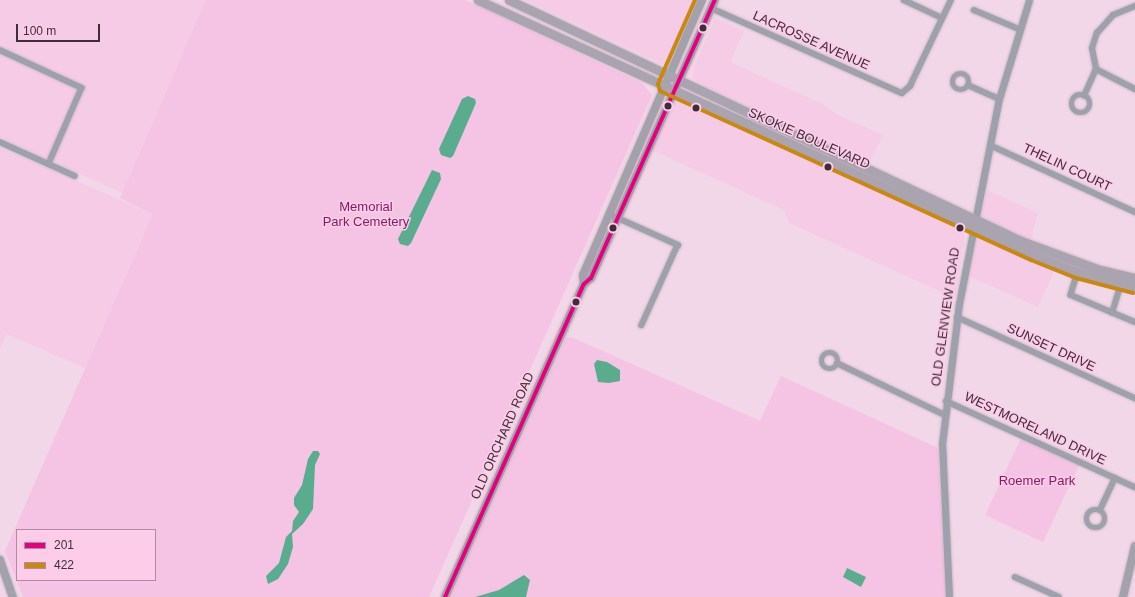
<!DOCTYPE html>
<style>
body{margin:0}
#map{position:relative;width:1135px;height:597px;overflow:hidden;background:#f1d7e7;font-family:Helvetica,sans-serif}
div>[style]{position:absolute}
.built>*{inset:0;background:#f5cbe5}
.green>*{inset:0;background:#f5c3e3;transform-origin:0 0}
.water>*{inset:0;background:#5aac8f}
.roads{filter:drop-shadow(0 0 1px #cbb7c3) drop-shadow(0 0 1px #cbb7c3)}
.minor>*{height:5.5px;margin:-2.75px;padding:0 2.75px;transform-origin:2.75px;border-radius:2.75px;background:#9ea1ac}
.minor>.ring{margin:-2.75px;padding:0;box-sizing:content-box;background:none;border:5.5px solid #9ea1ac;border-radius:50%}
.tertiary>*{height:7px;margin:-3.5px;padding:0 3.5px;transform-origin:3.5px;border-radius:3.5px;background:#9ea1ac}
.secondary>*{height:8px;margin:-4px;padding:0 4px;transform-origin:4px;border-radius:4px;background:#a2a1ac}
.primary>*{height:9px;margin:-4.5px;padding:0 4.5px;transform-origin:4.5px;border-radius:4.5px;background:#aaa4b0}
.bus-1>*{height:4px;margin:-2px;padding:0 2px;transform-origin:2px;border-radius:2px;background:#e5007d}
.bus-2>*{height:4px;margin:-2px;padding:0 2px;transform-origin:2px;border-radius:2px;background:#c9880e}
.dots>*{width:11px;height:11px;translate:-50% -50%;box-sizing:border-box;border:2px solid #fccce9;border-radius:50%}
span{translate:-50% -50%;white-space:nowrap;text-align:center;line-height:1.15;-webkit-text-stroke:3px #fccce9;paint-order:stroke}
.street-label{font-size:13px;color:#3f2d38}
.park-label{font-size:13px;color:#811f66}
.legend{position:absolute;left:16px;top:529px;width:140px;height:52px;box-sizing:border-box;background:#fccce9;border:1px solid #b08ca2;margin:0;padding:5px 7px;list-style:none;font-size:12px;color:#3f2d38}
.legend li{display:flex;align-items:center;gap:8px;height:20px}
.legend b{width:20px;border:1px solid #b08ca2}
.scale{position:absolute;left:16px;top:24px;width:84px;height:18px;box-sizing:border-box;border:2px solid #3f2d38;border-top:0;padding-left:5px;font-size:12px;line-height:14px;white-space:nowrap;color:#3f2d38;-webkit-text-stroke:3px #fccce9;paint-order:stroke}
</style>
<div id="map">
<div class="built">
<i style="clip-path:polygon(0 0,206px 0,122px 193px,0 137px)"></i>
<i style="clip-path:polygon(525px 0,695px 0,665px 65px)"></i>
<i style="clip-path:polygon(715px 18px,744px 31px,730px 62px,822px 104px,838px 115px,883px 135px,868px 165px,697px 82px,693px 78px,693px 70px)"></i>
<i style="clip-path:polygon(677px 96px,966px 229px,955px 298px,789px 223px,784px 210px,652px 150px)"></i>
<i style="clip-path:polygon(0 148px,153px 214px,85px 368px,7px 334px,0 348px)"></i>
<i style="clip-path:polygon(987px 190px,1038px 213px,1031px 241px,981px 217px)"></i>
<i style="clip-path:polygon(981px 236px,1055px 269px,1038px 307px,969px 276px,977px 239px)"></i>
</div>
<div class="green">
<i style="clip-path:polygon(evenodd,206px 0,465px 0,642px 83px,652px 95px,429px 597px,23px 597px,5px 551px,153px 214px,120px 198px,206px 0,17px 530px,155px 530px,155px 580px,17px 580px,17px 530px)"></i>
<i style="clip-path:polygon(571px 337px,760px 421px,781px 376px,938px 448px,946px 597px,450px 597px,566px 338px)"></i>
<i style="left:1021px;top:438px;width:64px;height:85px;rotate:25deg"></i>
</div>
<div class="water">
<i style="clip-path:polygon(468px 96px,475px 99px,476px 103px,453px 156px,450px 158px,441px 155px,439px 149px,462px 99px)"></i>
<i style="clip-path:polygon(432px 170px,440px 173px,441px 179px,411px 243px,408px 246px,400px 244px,398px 239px)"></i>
<i style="clip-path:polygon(597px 360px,607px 362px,620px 370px,620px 381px,609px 383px,598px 382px,594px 364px)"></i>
<i style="clip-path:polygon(313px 451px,318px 451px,320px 454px,315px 465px,313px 509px,303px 524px,292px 534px,293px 547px,288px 564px,278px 579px,268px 584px,266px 576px,279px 563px,286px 537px,292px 531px,293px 521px,299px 512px,294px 505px,294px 498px,302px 485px,308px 459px)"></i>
<i style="clip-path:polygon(847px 568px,866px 577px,861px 587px,843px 577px)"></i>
<i style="clip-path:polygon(524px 575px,530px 580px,526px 597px,475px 597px,499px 590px)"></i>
</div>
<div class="roads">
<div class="minor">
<i style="left:904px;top:0;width:42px;rotate:25.3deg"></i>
<i style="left:711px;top:8px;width:209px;rotate:24deg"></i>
<i style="left:902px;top:93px;width:11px;rotate:-41deg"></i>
<i style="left:910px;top:86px;width:95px;rotate:-64.5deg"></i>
<i style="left:974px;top:10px;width:49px;rotate:22.9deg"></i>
<i style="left:0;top:50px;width:90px;rotate:24.9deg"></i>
<i style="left:82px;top:88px;width:83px;rotate:113.5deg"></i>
<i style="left:1096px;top:69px;width:44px;rotate:27.1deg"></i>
<i class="ring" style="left:953px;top:74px;width:10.5px;height:10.5px"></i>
<i style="left:968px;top:85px;width:34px;rotate:24deg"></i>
<i class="ring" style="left:1072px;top:95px;width:12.5px;height:12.5px"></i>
<i style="left:1084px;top:96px;width:30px;rotate:-66deg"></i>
<i style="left:1096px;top:69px;width:21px;rotate:-101deg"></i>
<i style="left:1092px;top:48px;width:16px;rotate:-72deg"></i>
<i style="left:1097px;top:33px;width:24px;rotate:-48deg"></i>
<i style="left:1113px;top:15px;width:24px;rotate:-22deg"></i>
<i style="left:0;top:142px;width:82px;rotate:24.4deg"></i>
<i style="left:990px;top:145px;width:160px;rotate:24.8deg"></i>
<i style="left:609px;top:214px;width:76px;rotate:24.2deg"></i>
<i style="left:678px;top:245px;width:88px;rotate:114.2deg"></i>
<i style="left:1078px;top:272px;width:24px;rotate:107deg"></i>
<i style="left:1071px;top:295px;width:69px;rotate:22.9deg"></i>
<i style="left:1112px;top:313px;width:34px;rotate:-73deg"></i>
<i style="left:957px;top:317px;width:196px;rotate:24.5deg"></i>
<i class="ring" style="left:822px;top:353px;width:10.5px;height:10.5px"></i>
<i style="left:837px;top:363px;width:120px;rotate:25.7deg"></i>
<i style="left:946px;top:401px;width:208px;rotate:24.5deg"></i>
<i style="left:1100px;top:510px;width:35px;rotate:-65deg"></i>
<i class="ring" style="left:1087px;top:510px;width:12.5px;height:12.5px"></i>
<i style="left:1015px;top:577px;width:48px;rotate:24.4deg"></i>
</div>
<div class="tertiary">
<i style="left:949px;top:597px;width:153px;rotate:-92.6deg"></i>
<i style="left:942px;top:444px;width:141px;rotate:-83.1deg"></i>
<i style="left:959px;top:304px;width:209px;rotate:-79deg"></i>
<i style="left:999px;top:99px;width:103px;rotate:-73.1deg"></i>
</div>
<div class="secondary">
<i style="left:584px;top:284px;width:9px;rotate:-96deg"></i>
<i style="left:583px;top:275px;width:300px;rotate:-66.6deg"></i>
<i style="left:0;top:560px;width:39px;rotate:71deg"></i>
<i style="left:445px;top:597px;width:342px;rotate:-66.1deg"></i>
<i style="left:584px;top:284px;width:9px;rotate:-41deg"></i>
<i style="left:591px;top:278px;width:304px;rotate:-66deg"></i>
<i style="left:1123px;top:597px;width:52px;rotate:-76.8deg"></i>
</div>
<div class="primary">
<i style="left:478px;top:0;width:611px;rotate:24.68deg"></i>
<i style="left:1033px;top:255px;width:48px;rotate:20.7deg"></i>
<i style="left:1078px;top:272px;width:59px;rotate:14.7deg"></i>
<i style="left:509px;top:0;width:566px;rotate:25.21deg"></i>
<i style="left:1021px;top:241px;width:84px;rotate:20.2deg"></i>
<i style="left:1100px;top:270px;width:36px;rotate:13deg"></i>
</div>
</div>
<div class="bus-1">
<i style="left:445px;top:597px;width:342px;rotate:-66.1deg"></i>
<i style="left:584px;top:284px;width:9px;rotate:-41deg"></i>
<i style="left:591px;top:278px;width:304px;rotate:-66deg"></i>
</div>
<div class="bus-2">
<i style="left:695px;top:0;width:92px;rotate:113.8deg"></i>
<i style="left:658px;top:84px;width:7px;rotate:74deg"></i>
<i style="left:660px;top:91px;width:408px;rotate:24.5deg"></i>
<i style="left:1031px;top:260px;width:48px;rotate:21.8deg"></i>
<i style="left:1076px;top:278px;width:59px;rotate:14.7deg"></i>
</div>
<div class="dots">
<i style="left:703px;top:28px;background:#3f2d38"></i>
<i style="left:668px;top:106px;background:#3f2d38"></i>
<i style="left:696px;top:108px;background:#3f2d38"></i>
<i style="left:828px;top:167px;background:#3f2d38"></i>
<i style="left:613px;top:228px;background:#3f2d38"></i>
<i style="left:960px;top:228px;background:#3f2d38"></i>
<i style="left:576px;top:302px;background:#3f2d38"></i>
</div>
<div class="street-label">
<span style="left:811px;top:41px;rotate:24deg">LACROSSE AVENUE</span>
<span style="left:809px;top:139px;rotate:24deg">SKOKIE BOULEVARD</span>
<span style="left:1067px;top:168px;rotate:25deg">THELIN COURT</span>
<span style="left:946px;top:317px;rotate:-82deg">OLD GLENVIEW ROAD</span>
<span style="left:1051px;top:348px;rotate:25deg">SUNSET DRIVE</span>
<span style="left:1035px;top:429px;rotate:25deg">WESTMORELAND DRIVE</span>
<span style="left:503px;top:436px;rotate:-66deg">OLD ORCHARD ROAD</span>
</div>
<div class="park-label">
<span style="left:366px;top:215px">Memorial<br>Park Cemetery</span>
<span style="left:1037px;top:481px">Roemer Park</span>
</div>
<ul class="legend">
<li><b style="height:5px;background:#e5007d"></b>201</li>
<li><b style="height:5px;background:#c9880e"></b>422</li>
</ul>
<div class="scale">100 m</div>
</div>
